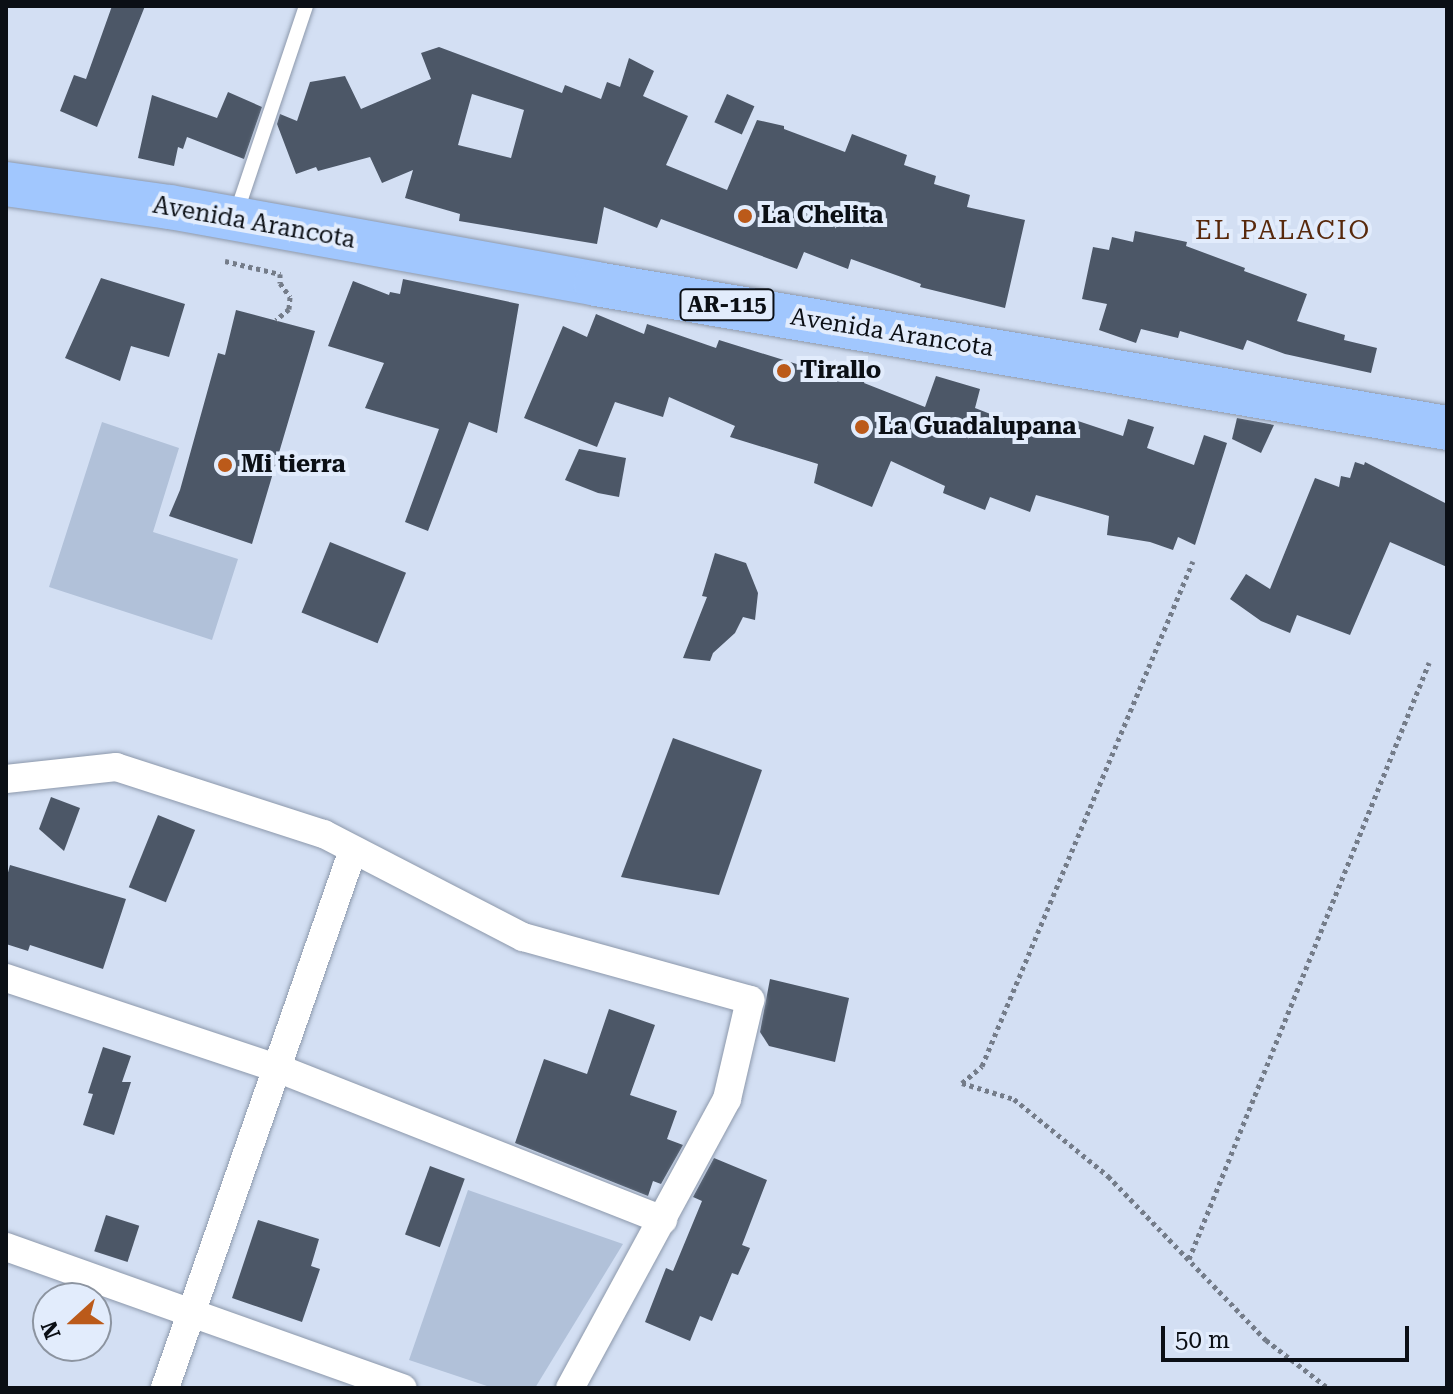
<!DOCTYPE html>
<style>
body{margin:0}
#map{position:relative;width:1453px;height:1394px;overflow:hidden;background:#d3dff3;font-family:"Roboto Serif",serif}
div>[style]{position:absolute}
.green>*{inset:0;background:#b1c1d9}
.building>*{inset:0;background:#4c5767;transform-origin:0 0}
.path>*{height:5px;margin-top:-2.5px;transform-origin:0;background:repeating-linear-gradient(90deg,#747c89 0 4px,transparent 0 8px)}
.roads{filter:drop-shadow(0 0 2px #8c98ab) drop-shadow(0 0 2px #8c98ab)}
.service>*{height:14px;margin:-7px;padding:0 7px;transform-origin:7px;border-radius:7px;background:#fff}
.minor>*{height:28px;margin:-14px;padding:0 14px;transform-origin:14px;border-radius:14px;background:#fff}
.primary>*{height:44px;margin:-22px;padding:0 22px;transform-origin:22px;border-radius:22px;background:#a1c7fe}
.dots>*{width:22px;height:22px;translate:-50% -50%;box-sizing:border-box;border:4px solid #e2ecfc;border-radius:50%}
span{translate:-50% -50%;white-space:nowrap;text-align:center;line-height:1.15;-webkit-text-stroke:8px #e2ecfc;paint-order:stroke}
.shield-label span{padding:2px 6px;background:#e2ecfc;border:2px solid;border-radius:6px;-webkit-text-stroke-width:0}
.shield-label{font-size:22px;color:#0b0f15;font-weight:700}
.poi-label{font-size:24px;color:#0b0f15;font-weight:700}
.left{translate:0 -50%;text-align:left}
.street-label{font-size:24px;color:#0b0f15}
.neighbourhood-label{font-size:26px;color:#58290c;letter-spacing:2px}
.frame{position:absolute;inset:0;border:8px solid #0b0f15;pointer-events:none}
.north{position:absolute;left:32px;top:1282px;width:80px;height:80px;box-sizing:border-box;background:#e2ecfc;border:2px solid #8c94a0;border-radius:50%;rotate:249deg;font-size:22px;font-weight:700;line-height:32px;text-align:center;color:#0b0f15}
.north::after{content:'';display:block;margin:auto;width:28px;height:36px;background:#bb5a1a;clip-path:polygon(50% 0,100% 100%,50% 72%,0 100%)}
.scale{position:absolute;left:1161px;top:1326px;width:248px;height:36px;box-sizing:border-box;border:4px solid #0b0f15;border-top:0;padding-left:10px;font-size:24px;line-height:28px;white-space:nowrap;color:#0b0f15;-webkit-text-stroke:6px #e2ecfc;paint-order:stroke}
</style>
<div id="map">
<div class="green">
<i style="clip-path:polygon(102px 422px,179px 448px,153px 532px,238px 559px,212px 640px,49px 587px)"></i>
<i style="clip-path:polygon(468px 1190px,623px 1244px,535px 1388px,493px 1388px,409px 1360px)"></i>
</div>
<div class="building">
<i style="clip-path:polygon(112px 6px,145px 6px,97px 127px,60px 111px,74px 75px,86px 79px)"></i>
<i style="clip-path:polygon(evenodd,439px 47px,562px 93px,565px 85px,601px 99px,607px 82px,620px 87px,629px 58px,654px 71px,643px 96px,688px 116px,666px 165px,727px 190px,757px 120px,784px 126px,784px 129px,845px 152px,852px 134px,907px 155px,904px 165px,936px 176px,934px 184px,970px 195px,967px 207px,1025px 220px,1005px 308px,920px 287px,921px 284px,851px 259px,848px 269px,804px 252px,797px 269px,661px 219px,657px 228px,604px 207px,597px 244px,459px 221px,460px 214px,405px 198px,413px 170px,382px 183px,370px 157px,318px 171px,316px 167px,296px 174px,277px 124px,280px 114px,297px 121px,310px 82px,345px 76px,361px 109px,431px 79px,421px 53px,439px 47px,472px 94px,524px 110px,511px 158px,458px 145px,472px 94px)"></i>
<i style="clip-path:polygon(228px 92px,262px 107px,244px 159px,187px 137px,183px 149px,178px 147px,174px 166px,138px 158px,152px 95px,217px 118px)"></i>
<i style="left:727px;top:94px;width:30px;height:31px;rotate:24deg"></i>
<i style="clip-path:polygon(1135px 231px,1187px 242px,1186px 246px,1245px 268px,1244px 271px,1307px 294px,1297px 321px,1345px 335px,1344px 340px,1377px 348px,1371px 373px,1285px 354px,1247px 340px,1243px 350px,1180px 331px,1178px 338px,1141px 329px,1136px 343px,1099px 330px,1107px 304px,1082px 299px,1093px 247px,1109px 250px,1112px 237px,1133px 242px)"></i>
<i style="clip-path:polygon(101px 278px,185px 304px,169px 357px,131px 346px,120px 381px,65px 358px)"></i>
<i style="clip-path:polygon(403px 279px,519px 304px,497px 433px,469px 422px,428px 531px,405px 522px,439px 429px,365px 408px,384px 363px,328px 346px,353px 281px,389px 295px,390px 292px,400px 294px)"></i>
<i style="clip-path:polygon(236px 310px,315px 331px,252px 544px,169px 516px,180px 490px,218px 353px,225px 355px)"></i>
<i style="clip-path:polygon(596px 314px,644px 334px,647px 324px,716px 348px,719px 340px,816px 370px,819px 359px,867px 373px,864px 383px,925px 407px,936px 376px,980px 389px,975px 408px,1021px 426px,1023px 420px,1063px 434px,1069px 418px,1123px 436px,1128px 419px,1154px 427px,1147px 448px,1194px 465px,1204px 435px,1227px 443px,1195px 545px,1178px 537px,1173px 550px,1150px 542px,1107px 535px,1109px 516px,1036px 495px,1030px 512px,990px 497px,985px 510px,943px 493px,945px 486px,891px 461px,872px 507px,814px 483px,818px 464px,730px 437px,735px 426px,669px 397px,663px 417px,615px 402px,597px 447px,524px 418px,563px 326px,587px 337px)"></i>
<i style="clip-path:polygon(1237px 418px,1274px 425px,1261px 453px,1232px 439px)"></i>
<i style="clip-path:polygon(579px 449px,626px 458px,619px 497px,598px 493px,565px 480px)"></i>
<i style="clip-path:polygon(1355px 462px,1364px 465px,1365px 462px,1447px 504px,1447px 567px,1390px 542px,1350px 635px,1297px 615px,1290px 633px,1261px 621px,1230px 599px,1246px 574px,1270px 589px,1315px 478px,1339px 487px,1341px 476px,1350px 478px)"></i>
<i style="left:330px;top:542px;width:82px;height:76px;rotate:22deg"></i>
<i style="clip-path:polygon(715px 553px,746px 563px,758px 593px,755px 620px,743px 617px,735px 633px,713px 653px,710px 661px,683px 658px,707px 597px,702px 596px)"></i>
<i style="clip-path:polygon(673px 738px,762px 770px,719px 895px,621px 877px)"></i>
<i style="clip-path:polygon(51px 797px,80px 808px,64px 851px,39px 829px)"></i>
<i style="left:158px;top:815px;width:40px;height:78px;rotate:22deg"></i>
<i style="clip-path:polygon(10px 865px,126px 899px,103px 969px,30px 945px,28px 951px,6px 944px,6px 880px)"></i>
<i style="clip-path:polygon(770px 979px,849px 998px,835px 1062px,769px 1046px,760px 1032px)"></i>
<i style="clip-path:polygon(609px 1009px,655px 1025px,630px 1095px,677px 1111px,667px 1139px,683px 1145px,661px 1184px,653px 1181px,648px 1196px,515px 1143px,544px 1059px,587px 1074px)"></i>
<i style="clip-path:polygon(103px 1047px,131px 1056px,122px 1082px,131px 1082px,114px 1135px,83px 1125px,93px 1094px,88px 1093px)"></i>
<i style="clip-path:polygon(714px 1158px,767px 1180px,742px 1245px,750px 1248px,738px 1275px,732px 1273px,712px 1321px,700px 1316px,690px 1341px,645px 1322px,666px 1268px,673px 1271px,702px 1201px,693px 1197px)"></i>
<i style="left:430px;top:1166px;width:37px;height:73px;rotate:20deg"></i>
<i style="left:106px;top:1215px;width:35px;height:38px;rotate:18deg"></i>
<i style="clip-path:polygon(258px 1220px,319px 1239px,311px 1266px,320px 1269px,302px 1322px,232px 1298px)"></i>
</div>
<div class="path">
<i style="left:225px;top:261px;width:57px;rotate:13.3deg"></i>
<i style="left:280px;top:274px;width:9px;rotate:90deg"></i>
<i style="left:280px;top:283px;width:17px;rotate:54deg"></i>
<i style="left:290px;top:297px;width:12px;rotate:95deg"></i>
<i style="left:289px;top:309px;width:17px;rotate:140deg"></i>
<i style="left:962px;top:1083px;width:26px;rotate:-40deg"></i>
<i style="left:982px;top:1066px;width:547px;rotate:-67.32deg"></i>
<i style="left:962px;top:1083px;width:54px;rotate:17.1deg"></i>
<i style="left:1014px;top:1099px;width:122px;rotate:39.3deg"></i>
<i style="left:1108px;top:1176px;width:228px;rotate:46.1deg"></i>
<i style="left:1266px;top:1340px;width:78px;rotate:37.7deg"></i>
<i style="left:1189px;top:1259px;width:643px;rotate:-68.07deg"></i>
</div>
<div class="roads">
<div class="service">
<i style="left:236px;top:214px;width:219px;rotate:-71.4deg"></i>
</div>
<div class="minor">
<i style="left:6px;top:779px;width:111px;rotate:-6.2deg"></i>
<i style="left:116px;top:767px;width:219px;rotate:17.9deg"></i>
<i style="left:324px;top:834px;width:224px;rotate:27.4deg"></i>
<i style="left:523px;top:937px;width:236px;rotate:15.5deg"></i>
<i style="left:750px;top:1000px;width:102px;rotate:103.1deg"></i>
<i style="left:727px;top:1099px;width:329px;rotate:118.5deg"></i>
<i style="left:6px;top:978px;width:286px;rotate:18.4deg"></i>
<i style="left:277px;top:1068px;width:415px;rotate:21.5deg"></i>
<i style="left:6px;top:1247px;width:421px;rotate:19.6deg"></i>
<i style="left:165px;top:1388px;width:570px;rotate:-70.74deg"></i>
</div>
<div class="primary">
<i style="left:6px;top:184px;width:166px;rotate:8deg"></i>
<i style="left:170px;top:207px;width:433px;rotate:10.2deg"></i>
<i style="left:596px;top:284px;width:863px;rotate:9.6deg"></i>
</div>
</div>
<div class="dots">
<i style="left:745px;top:216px;background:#bb5a1a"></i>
<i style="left:784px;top:371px;background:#bb5a1a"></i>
<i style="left:862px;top:427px;background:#bb5a1a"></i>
<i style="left:225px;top:465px;background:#bb5a1a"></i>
</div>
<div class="shield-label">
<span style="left:727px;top:305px">AR-115</span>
</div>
<div class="poi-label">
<span class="left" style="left:761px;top:216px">La Chelita</span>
<span class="left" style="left:800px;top:371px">Tirallo</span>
<span class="left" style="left:878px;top:427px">La Guadalupana</span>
<span class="left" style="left:241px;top:465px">Mi tierra</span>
</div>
<div class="street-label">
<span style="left:254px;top:223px;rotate:10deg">Avenida Arancota</span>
<span style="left:892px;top:333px;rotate:9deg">Avenida Arancota</span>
</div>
<div class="neighbourhood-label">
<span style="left:1283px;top:231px">EL PALACIO</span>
</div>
<div class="frame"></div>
<div class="north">N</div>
<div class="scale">50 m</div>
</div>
